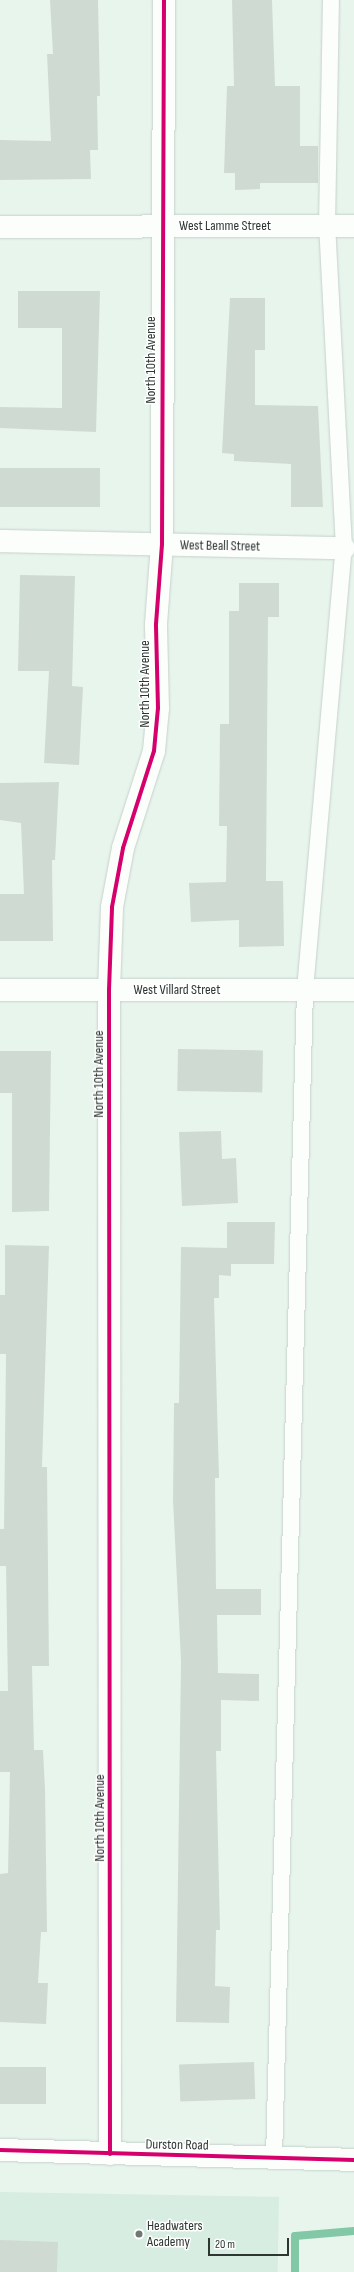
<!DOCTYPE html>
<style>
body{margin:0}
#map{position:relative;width:354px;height:2272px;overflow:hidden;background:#e8f5ed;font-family:"Sofia Sans Condensed",sans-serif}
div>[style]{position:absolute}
.built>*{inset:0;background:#d7ede1;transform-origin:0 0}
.stream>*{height:8px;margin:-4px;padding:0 4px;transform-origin:4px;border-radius:4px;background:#82c8a6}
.building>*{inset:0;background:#cfdad3;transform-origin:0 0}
.roads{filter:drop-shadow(0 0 1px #c6d1cb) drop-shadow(0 0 1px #c6d1cb)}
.lane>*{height:16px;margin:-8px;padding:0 8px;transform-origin:8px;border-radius:8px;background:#fcfefc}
.street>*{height:22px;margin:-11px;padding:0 11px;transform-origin:11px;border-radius:11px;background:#fcfefc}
.secondary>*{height:22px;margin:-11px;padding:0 11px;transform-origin:11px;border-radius:11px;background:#fcfefc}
.cycleway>*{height:4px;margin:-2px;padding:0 2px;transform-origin:2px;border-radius:2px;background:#d6006c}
.dots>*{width:11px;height:11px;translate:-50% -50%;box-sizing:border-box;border:2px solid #fff;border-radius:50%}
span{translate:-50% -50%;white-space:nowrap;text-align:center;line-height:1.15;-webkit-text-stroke:3px #fff;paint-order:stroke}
.street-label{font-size:14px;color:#2d3631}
.poi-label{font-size:14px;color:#2d3631}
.left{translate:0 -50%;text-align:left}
.scale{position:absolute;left:208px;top:2238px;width:81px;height:18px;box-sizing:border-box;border:2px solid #2d3631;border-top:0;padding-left:5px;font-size:12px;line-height:14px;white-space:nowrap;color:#2d3631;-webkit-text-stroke:3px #fff;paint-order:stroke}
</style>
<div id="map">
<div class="built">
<i style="left:0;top:2192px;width:279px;height:80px;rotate:1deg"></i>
</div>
<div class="stream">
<i style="left:295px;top:2272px;width:36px;rotate:-90deg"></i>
<i style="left:295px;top:2236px;width:59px;rotate:-4.8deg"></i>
</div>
<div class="building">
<i style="clip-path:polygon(50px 0,98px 0,100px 96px,97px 96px,98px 150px,90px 150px,91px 179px,0 180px,0 140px,51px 141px,47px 54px,53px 54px)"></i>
<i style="clip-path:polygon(232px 0,272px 0,275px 86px,300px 86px,300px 146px,318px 146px,318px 183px,260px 183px,260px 189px,235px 190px,235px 173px,224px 173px,227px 86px,234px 86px)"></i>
<i style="clip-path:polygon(18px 291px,100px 291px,96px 432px,0 428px,0 407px,62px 408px,62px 328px,18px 328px)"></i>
<i style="clip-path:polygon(230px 298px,265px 298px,265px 350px,255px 350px,255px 405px,318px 406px,323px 507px,291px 507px,291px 464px,234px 461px,234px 454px,222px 453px)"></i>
<i style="left:100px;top:468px;width:39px;height:100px;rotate:90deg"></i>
<i style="clip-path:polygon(20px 575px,75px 576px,72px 686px,83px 687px,79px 765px,44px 763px,49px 671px,18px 671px)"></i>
<i style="clip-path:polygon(239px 583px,279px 583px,279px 617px,268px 617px,266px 881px,283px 881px,284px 946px,239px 947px,239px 920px,191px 922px,189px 883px,226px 882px,227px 826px,219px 826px,220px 724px,229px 724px,229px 611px,239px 611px)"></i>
<i style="clip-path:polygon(59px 782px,55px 860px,52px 860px,53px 941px,0 941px,0 894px,24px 894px,21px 823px,0 820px,0 783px)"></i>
<i style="left:178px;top:1049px;width:85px;height:42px;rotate:1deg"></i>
<i style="clip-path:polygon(0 1051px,51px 1051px,49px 1211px,12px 1212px,12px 1093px,0 1093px)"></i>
<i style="clip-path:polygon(221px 1131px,222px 1159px,236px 1158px,238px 1203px,182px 1206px,179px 1132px)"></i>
<i style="clip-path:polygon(227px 1222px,275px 1222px,274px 1264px,231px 1264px,231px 1276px,219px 1275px,219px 1298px,214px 1298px,219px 1478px,215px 1478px,216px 1589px,261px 1589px,261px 1615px,217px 1615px,218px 1673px,259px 1674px,259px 1701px,221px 1700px,221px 1751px,216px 1751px,220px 1930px,216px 1930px,215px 1986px,230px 1987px,229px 2023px,176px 2022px,181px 1661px,173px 1500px,174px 1403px,179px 1403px,181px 1247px,227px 1248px)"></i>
<i style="clip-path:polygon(5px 1245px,49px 1246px,42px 1467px,47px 1467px,49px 1666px,32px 1666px,34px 1750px,43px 1750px,45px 1789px,47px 1932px,41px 1932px,38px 1983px,48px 1983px,46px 2024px,0 2022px,0 1874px,8px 1873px,10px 1772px,0 1772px,0 1691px,8px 1691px,6px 1566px,0 1566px,0 1529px,4px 1529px,6px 1354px,0 1354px,0 1295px,5px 1295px)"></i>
<i style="left:254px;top:2062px;width:37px;height:75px;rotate:88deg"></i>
<i style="left:0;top:2067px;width:46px;height:37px"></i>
<i style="left:0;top:2240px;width:58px;height:32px;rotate:2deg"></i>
</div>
<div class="roads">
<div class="lane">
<i style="left:274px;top:2158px;width:1168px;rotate:-88.48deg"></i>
<i style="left:305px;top:990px;width:444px;rotate:-85deg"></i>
<i style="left:344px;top:548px;width:322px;rotate:-93deg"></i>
<i style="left:327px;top:226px;width:226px;rotate:-89deg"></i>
</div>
<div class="street">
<i style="left:0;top:227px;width:354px;rotate:-0.2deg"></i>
<i style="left:0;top:541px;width:344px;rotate:1.2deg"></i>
<i style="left:0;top:990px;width:354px"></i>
<i style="left:110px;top:2154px;width:1164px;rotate:-90.05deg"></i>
<i style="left:109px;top:990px;width:83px;rotate:-87.9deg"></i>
<i style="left:112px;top:907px;width:60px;rotate:-79.4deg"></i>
<i style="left:123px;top:848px;width:102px;rotate:-72.3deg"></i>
<i style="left:154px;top:751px;width:43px;rotate:-84.7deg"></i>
<i style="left:158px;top:708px;width:84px;rotate:-91.4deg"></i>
<i style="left:156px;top:624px;width:80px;rotate:-85.7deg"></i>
<i style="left:162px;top:544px;width:544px;rotate:-89.79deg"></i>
</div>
<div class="secondary">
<i style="left:0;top:2150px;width:354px;rotate:1.6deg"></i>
</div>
</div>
<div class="cycleway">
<i style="left:0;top:2150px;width:354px;rotate:1.6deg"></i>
<i style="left:110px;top:2154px;width:1164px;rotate:-90.05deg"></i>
<i style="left:109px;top:990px;width:83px;rotate:-87.9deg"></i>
<i style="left:112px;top:907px;width:60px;rotate:-79.4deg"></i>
<i style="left:123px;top:848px;width:102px;rotate:-72.3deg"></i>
<i style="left:154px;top:751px;width:43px;rotate:-84.7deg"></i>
<i style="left:158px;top:708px;width:84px;rotate:-91.4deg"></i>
<i style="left:156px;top:624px;width:80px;rotate:-85.7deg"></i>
<i style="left:162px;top:544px;width:544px;rotate:-89.79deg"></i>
</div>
<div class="dots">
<i style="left:139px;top:2234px;background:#6e7973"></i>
</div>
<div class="street-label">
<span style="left:225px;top:226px">West Lamme Street</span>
<span style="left:151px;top:360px;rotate:-90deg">North 10th Avenue</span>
<span style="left:220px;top:546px;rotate:1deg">West Beall Street</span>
<span style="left:145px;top:684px;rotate:-90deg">North 10th Avenue</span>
<span style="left:177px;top:990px">West Villard Street</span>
<span style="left:99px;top:1074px;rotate:-90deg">North 10th Avenue</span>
<span style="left:100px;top:1818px;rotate:-90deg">North 10th Avenue</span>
<span style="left:177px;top:2145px;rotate:1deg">Durston Road</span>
</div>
<div class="poi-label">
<span class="left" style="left:147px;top:2234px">Headwaters<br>Academy</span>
</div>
<div class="scale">20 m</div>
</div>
